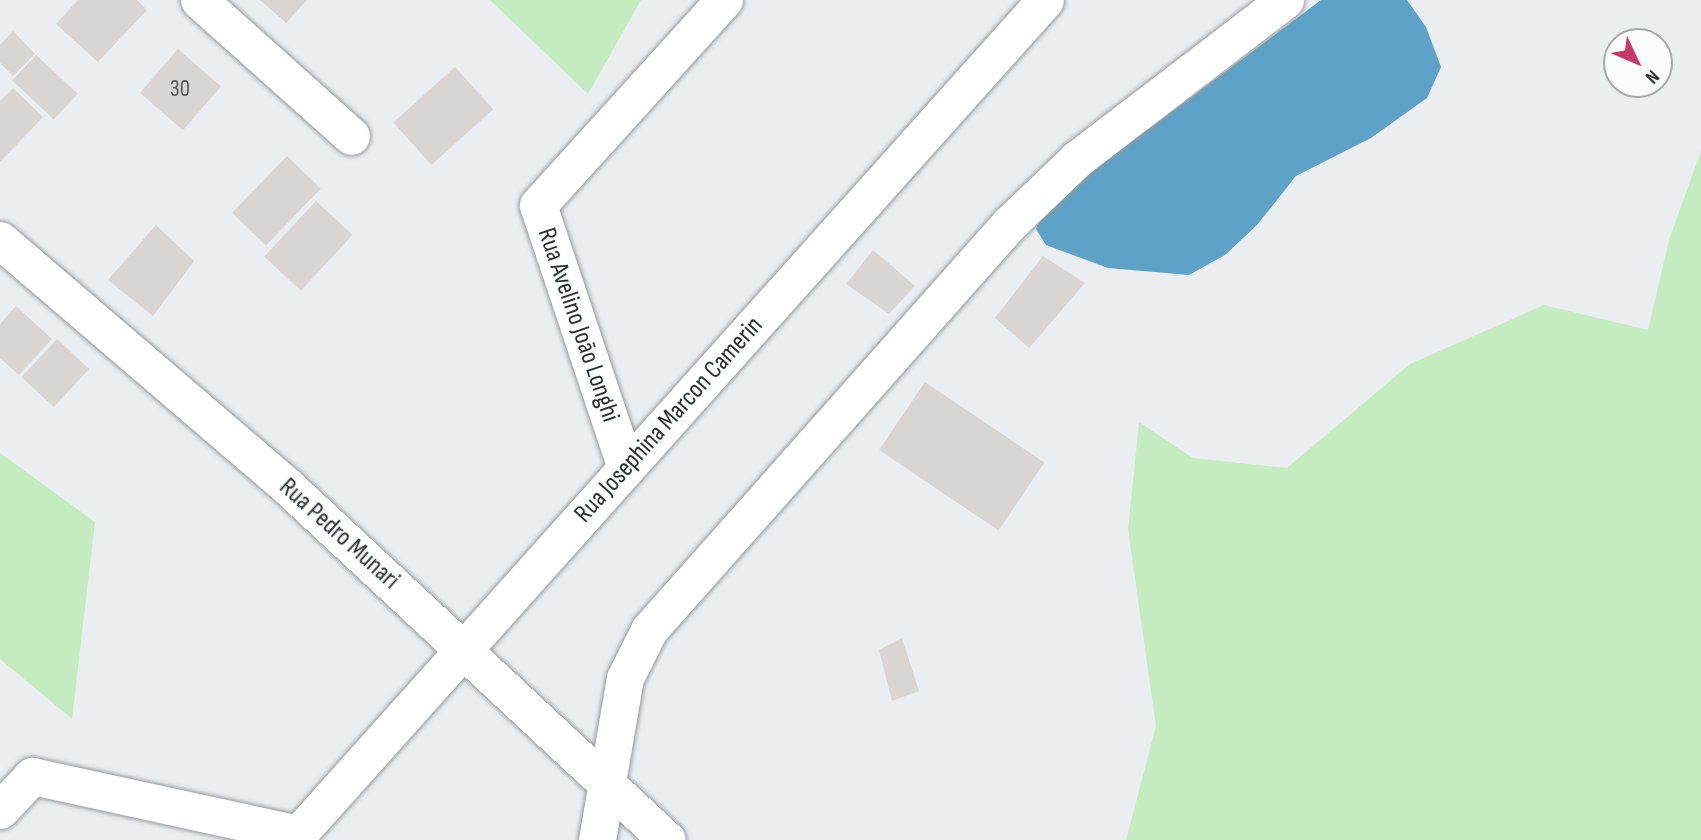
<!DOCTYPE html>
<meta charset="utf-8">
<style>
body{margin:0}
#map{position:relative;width:1701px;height:840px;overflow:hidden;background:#ebeef1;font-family:"Sofia Sans Condensed",sans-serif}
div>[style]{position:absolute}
.green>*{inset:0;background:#c5ecc0}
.water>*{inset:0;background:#5ea2c7}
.building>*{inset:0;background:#d9d5d2;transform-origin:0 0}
.roads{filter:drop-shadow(0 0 2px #95979b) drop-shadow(0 0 2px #95979b)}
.minor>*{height:37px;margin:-18.5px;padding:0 18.5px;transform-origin:18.5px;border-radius:18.5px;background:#fff}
span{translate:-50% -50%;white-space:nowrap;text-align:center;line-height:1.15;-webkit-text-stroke:5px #f9fbff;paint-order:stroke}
.number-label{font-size:23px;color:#585858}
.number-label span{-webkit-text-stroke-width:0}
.street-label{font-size:26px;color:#2d2e2f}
.north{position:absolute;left:1603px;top:28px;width:70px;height:70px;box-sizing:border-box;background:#f9fbff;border:2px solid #a7a9ac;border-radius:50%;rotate:134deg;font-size:19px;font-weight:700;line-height:28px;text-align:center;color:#2d2e2f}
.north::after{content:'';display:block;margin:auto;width:24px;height:32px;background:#c73969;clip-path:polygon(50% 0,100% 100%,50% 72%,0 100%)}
</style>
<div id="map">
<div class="green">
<i style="clip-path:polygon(490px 0,641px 0,588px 94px)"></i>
<i style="clip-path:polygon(1701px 151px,1701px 840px,1126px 840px,1156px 726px,1128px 529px,1139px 422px,1193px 458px,1287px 468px,1410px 364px,1544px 305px,1648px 330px,1669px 240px)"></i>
<i style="clip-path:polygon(0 453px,95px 522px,72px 719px,0 659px)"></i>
</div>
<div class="water">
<i style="clip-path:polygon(1321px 0,1407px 0,1426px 27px,1441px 67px,1427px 98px,1371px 138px,1296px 176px,1257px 225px,1225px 255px,1189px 275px,1108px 268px,1046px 245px,1036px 229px,1042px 209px,1112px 149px,1150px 128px)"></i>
</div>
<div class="building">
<i style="clip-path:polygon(78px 0,137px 0,147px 10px,98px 62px,56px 24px)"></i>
<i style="clip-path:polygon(260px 0,307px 0,286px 23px)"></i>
<i style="clip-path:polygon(13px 31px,35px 54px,13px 76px,0 63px,0 45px)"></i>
<i style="left:178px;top:49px;width:57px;height:58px;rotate:41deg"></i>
<i style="left:36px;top:55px;width:57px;height:35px;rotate:43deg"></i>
<i style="left:455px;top:67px;width:57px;height:83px;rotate:48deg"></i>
<i style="clip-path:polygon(13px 88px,43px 117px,0 162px,0 101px)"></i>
<i style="left:287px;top:156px;width:47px;height:79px;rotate:44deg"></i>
<i style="left:316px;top:201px;width:50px;height:76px;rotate:43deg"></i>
<i style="clip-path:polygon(156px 225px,194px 261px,153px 316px,108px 280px)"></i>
<i style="clip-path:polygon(873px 250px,915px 286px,889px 314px,846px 284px)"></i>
<i style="clip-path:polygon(1043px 256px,1085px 283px,1029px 348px,995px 318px)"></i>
<i style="clip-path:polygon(16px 306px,52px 339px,19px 375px,0 358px,0 324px)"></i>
<i style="left:57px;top:339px;width:44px;height:52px;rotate:43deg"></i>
<i style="left:925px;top:382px;width:144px;height:82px;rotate:34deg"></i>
<i style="clip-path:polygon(902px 638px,919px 691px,892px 701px,879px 650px)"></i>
</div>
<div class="roads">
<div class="minor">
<i style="left:199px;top:0;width:204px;rotate:41.8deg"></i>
<i style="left:0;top:240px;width:378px;rotate:40.6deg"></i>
<i style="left:287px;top:486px;width:519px;rotate:42.97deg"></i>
<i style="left:626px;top:468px;width:277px;rotate:-108.5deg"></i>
<i style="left:538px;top:205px;width:277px;rotate:-47.8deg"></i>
<i style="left:0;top:810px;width:47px;rotate:-46.7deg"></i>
<i style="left:32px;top:776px;width:272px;rotate:12.3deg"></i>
<i style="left:293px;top:840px;width:1127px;rotate:-48.16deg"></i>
<i style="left:597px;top:840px;width:164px;rotate:-80.2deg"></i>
<i style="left:625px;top:678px;width:54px;rotate:-63.4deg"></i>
<i style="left:649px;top:630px;width:543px;rotate:-48.44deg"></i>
<i style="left:1009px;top:224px;width:94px;rotate:-43.7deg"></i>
<i style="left:1077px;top:159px;width:262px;rotate:-37.4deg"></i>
</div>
</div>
<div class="number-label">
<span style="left:180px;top:89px">30</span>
</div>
<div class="street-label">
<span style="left:578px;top:325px;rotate:71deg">Rua Avelino João Longhi</span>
<span style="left:669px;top:420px;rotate:-48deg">Rua Josephina Marcon Camerin</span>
<span style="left:339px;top:534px;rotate:42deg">Rua Pedro Munari</span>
</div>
<div class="north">N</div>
</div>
